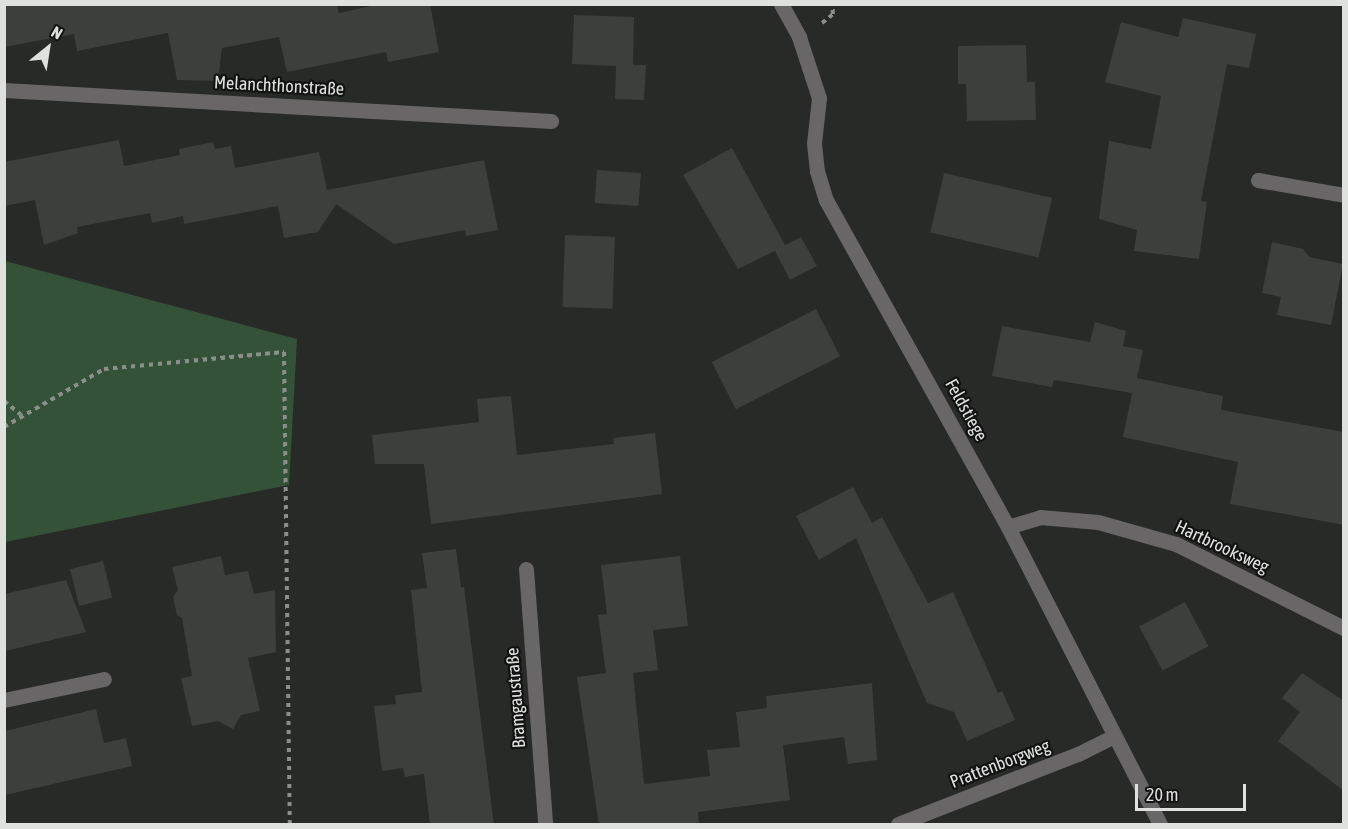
<!DOCTYPE html>
<meta charset="utf-8">
<style>
body{margin:0}
#map{position:relative;width:1348px;height:829px;overflow:hidden;background:#272a27;font-family:"Asap Condensed",sans-serif}
div>[style]{position:absolute}
.green>*{inset:0;background:#345238}
.building>*{inset:0;background:#3c3f3c;transform-origin:0 0}
.path>*{height:4px;margin-top:-2px;transform-origin:0;background:repeating-linear-gradient(90deg,#8c8e8c 0 4.5px,transparent 0 9px)}
.minor>*{height:15px;margin:-7.5px;padding:0 7.5px;transform-origin:7.5px;border-radius:7.5px;background:#686666}
span{translate:-50% -50%;white-space:nowrap;text-align:center;line-height:1.15;-webkit-text-stroke:4.5px #111211;paint-order:stroke}
.street-label{font-size:18px;color:#dfe1df}
.frame{position:absolute;inset:0;border:6px solid #dfe1df;pointer-events:none}
.north{position:absolute;left:18px;top:18px;width:60px;height:60px;-webkit-text-stroke:4px #111211;paint-order:stroke;rotate:30deg;font-size:16px;font-weight:700;line-height:24px;text-align:center;color:#dfe1df}
.north::after{content:'';display:block;margin:auto;width:21px;height:27px;background:#dfe1df;clip-path:polygon(50% 0,100% 100%,50% 72%,0 100%)}
.scale{position:absolute;left:1135px;top:784px;width:111px;height:27px;box-sizing:border-box;border:3px solid #dfe1df;border-top:0;padding-left:8px;font-size:18px;line-height:21px;white-space:nowrap;color:#dfe1df;-webkit-text-stroke:4px #111211;paint-order:stroke}
</style>
<div id="map">
<div class="green">
<i style="clip-path:polygon(5px 261px,297px 339px,289px 485px,5px 542px)"></i>
</div>
<div class="building">
<i style="clip-path:polygon(4px 4px,337px 4px,339px 13px,380px 4px,430px 4px,439px 52px,388px 62px,386px 52px,287px 72px,279px 37px,222px 48px,218px 81px,177px 80px,168px 33px,77px 51px,74px 34px,4px 47px)"></i>
<i style="clip-path:polygon(574px 15px,634px 17px,633px 65px,646px 65px,644px 100px,615px 99px,616px 66px,572px 64px)"></i>
<i style="clip-path:polygon(1183px 18px,1256px 34px,1249px 68px,1227px 64px,1201px 201px,1207px 202px,1199px 259px,1134px 251px,1137px 230px,1099px 219px,1109px 141px,1151px 149px,1161px 96px,1105px 82px,1121px 22px,1178px 37px)"></i>
<i style="clip-path:polygon(1026px 45px,1027px 82px,1035px 82px,1036px 120px,967px 121px,966px 84px,958px 84px,958px 46px)"></i>
<i style="clip-path:polygon(119px 140px,124px 166px,180px 155px,179px 149px,213px 142px,215px 149px,231px 146px,235px 168px,319px 152px,327px 190px,484px 160px,498px 230px,466px 236px,465px 230px,394px 244px,336px 204px,318px 232px,284px 238px,278px 206px,184px 224px,183px 216px,152px 223px,150px 213px,77px 227px,78px 233px,44px 245px,35px 200px,4px 206px,4px 162px)"></i>
<i style="clip-path:polygon(732px 148px,785px 245px,801px 237px,817px 266px,790px 280px,775px 251px,738px 269px,683px 175px)"></i>
<i style="left:597px;top:170px;width:44px;height:33px;rotate:4deg"></i>
<i style="left:944px;top:173px;width:111px;height:61px;rotate:13deg"></i>
<i style="left:565px;top:235px;width:50px;height:72px;rotate:2deg"></i>
<i style="clip-path:polygon(1272px 242px,1303px 249px,1309px 257px,1343px 264px,1331px 325px,1277px 315px,1281px 297px,1262px 293px)"></i>
<i style="left:816px;top:309px;width:53px;height:117px;rotate:63deg"></i>
<i style="clip-path:polygon(1095px 322px,1126px 331px,1123px 346px,1143px 350px,1137px 378px,1223px 396px,1221px 410px,1344px 432px,1344px 525px,1230px 504px,1238px 462px,1123px 437px,1132px 393px,1054px 380px,1052px 387px,992px 376px,1002px 326px,1090px 342px)"></i>
<i style="clip-path:polygon(511px 396px,517px 455px,614px 444px,613px 438px,655px 433px,662px 494px,431px 524px,424px 464px,375px 464px,372px 435px,479px 422px,477px 399px)"></i>
<i style="clip-path:polygon(853px 487px,872px 523px,882px 517px,928px 603px,953px 592px,998px 693px,1002px 691px,1015px 720px,967px 741px,954px 712px,927px 703px,856px 538px,819px 560px,796px 516px)"></i>
<i style="clip-path:polygon(456px 549px,461px 587px,464px 587px,494px 825px,430px 825px,424px 774px,405px 777px,403px 768px,382px 771px,374px 706px,396px 704px,395px 695px,422px 692px,411px 590px,427px 588px,422px 553px)"></i>
<i style="clip-path:polygon(221px 556px,225px 575px,248px 571px,254px 594px,275px 590px,276px 652px,248px 658px,260px 711px,241px 715px,233px 729px,218px 721px,192px 726px,181px 678px,192px 676px,182px 618px,177px 615px,173px 597px,178px 590px,172px 567px)"></i>
<i style="clip-path:polygon(680px 556px,688px 626px,653px 630px,658px 670px,633px 673px,644px 784px,710px 776px,707px 750px,740px 747px,736px 712px,767px 708px,766px 696px,872px 683px,877px 760px,848px 764px,844px 737px,783px 745px,790px 800px,698px 812px,699px 825px,599px 825px,577px 677px,606px 673px,598px 615px,607px 614px,601px 565px)"></i>
<i style="left:103px;top:561px;width:38px;height:34px;rotate:76deg"></i>
<i style="clip-path:polygon(66px 580px,86px 632px,5px 651px,4px 594px)"></i>
<i style="left:1185px;top:602px;width:50px;height:52px;rotate:62deg"></i>
<i style="clip-path:polygon(1302px 673px,1344px 701px,1344px 791px,1278px 741px,1300px 712px,1282px 698px)"></i>
<i style="clip-path:polygon(96px 709px,104px 743px,126px 738px,132px 766px,5px 795px,5px 731px)"></i>
</div>
<div class="path">
<i style="left:822px;top:23px;width:14px;rotate:-39deg"></i>
<i style="left:833px;top:14px;width:10px;rotate:-96deg"></i>
<i style="left:4px;top:401px;width:22px;rotate:39deg"></i>
<i style="left:4px;top:427px;width:116px;rotate:-30.1deg"></i>
<i style="left:104px;top:369px;width:181px;rotate:-5.4deg"></i>
<i style="left:284px;top:352px;width:472px;rotate:89.3deg"></i>
</div>
<div class="minor">
<i style="left:781px;top:4px;width:38px;rotate:61deg"></i>
<i style="left:799px;top:37px;width:64px;rotate:71.8deg"></i>
<i style="left:819px;top:98px;width:45px;rotate:96.3deg"></i>
<i style="left:814px;top:143px;width:28px;rotate:84deg"></i>
<i style="left:817px;top:171px;width:30px;rotate:73deg"></i>
<i style="left:826px;top:200px;width:374px;rotate:60.9deg"></i>
<i style="left:1008px;top:527px;width:334px;rotate:62.9deg"></i>
<i style="left:4px;top:90px;width:548px;rotate:3.24deg"></i>
<i style="left:1258px;top:180px;width:87px;rotate:9.9deg"></i>
<i style="left:1008px;top:527px;width:34px;rotate:-17deg"></i>
<i style="left:1040px;top:517px;width:58px;rotate:4.9deg"></i>
<i style="left:1098px;top:522px;width:81px;rotate:15.8deg"></i>
<i style="left:1176px;top:544px;width:188px;rotate:26.6deg"></i>
<i style="left:526px;top:569px;width:256px;rotate:85.7deg"></i>
<i style="left:4px;top:700px;width:102px;rotate:-11.9deg"></i>
<i style="left:898px;top:824px;width:193px;rotate:-21.3deg"></i>
<i style="left:1078px;top:754px;width:40px;rotate:-26.6deg"></i>
</div>
<div class="street-label">
<span style="left:279px;top:86px;rotate:3deg">Melanchthonstraße</span>
<span style="left:966px;top:410px;rotate:61deg">Feldstiege</span>
<span style="left:1222px;top:547px;rotate:25deg">Hartbrooksweg</span>
<span style="left:516px;top:698px;rotate:-94deg">Bramgaustraße</span>
<span style="left:1000px;top:764px;rotate:-21deg">Prattenborgweg</span>
</div>
<div class="frame"></div>
<div class="north">N</div>
<div class="scale">20 m</div>
</div>
